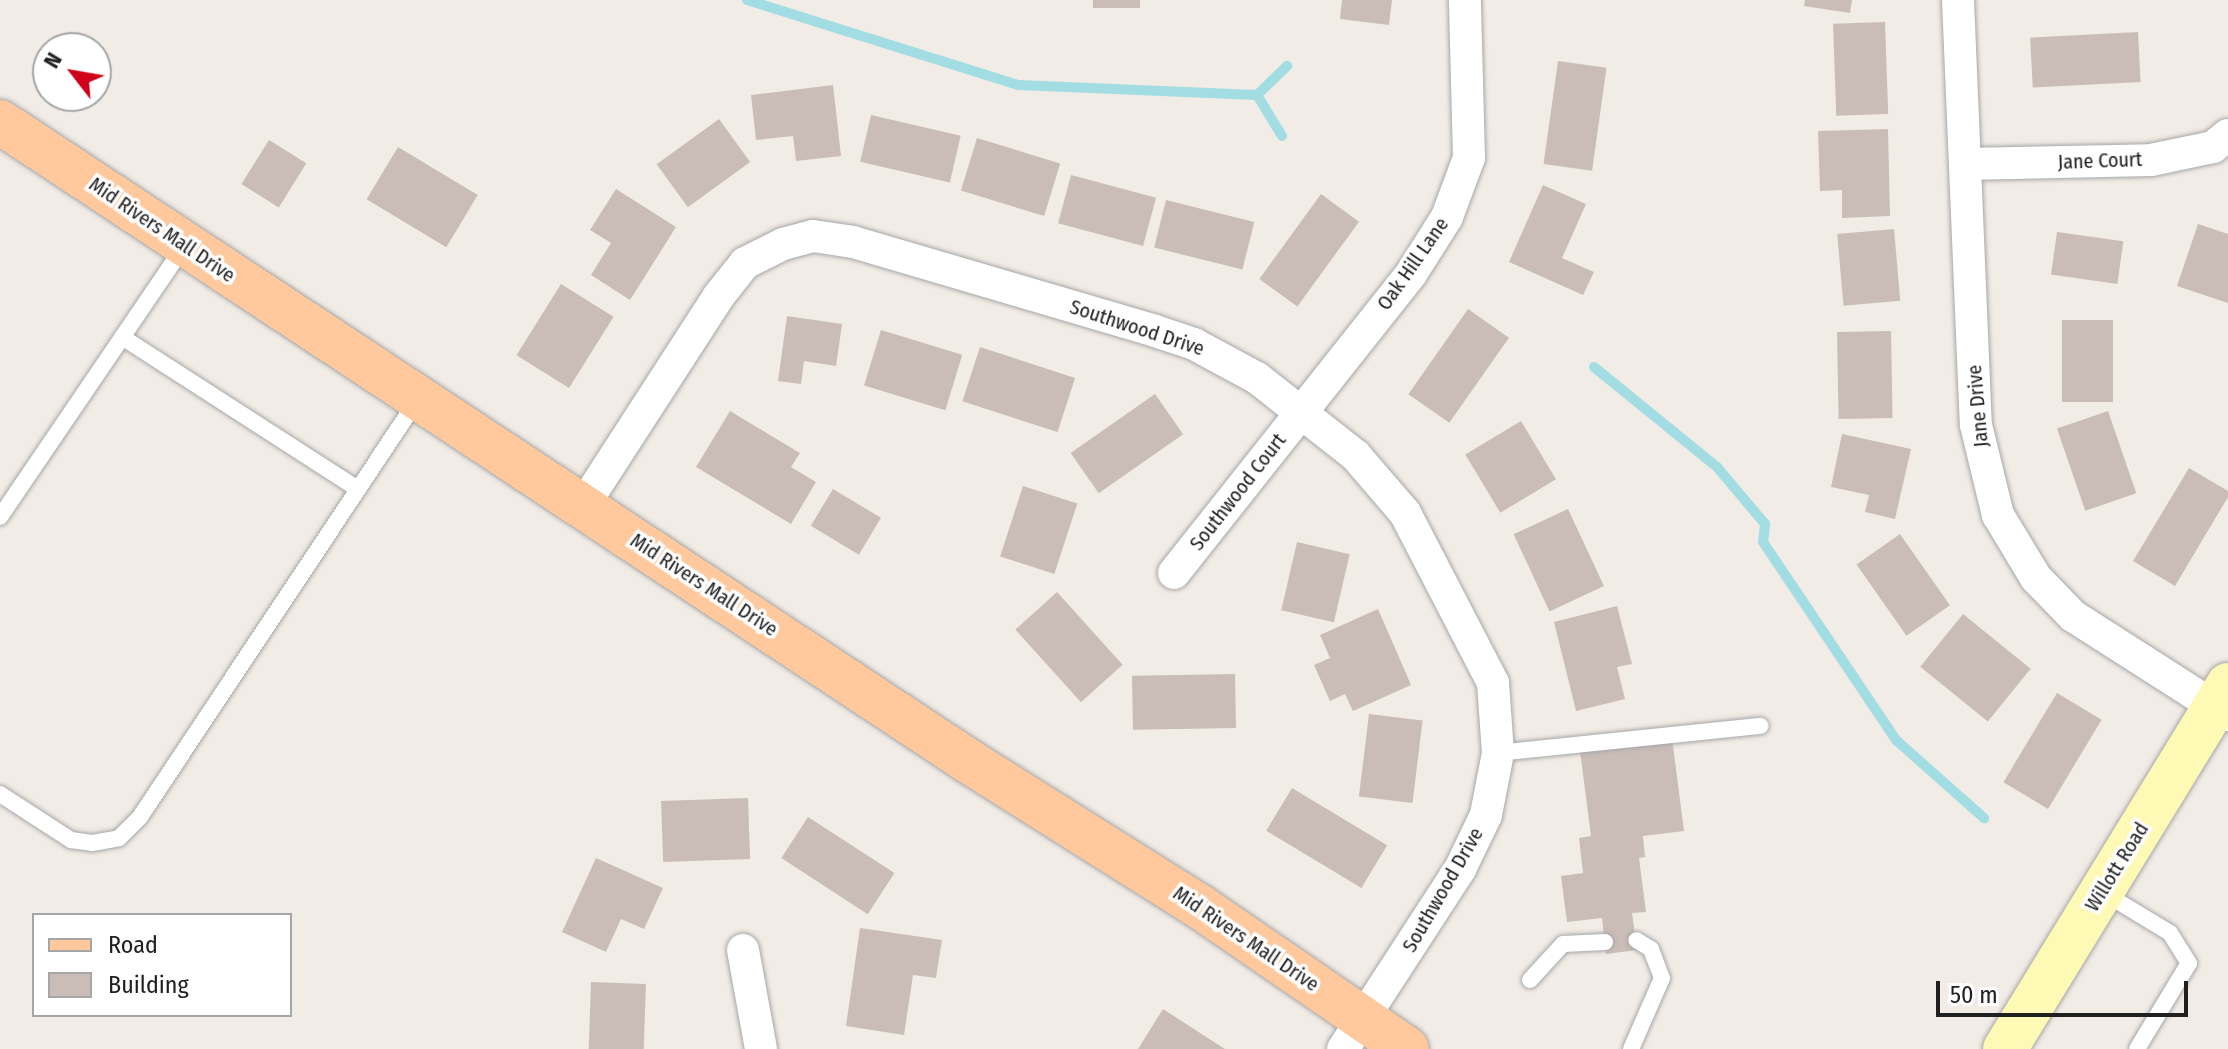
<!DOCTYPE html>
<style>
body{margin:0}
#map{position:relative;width:2228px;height:1049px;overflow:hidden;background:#f2ece6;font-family:"Fira Sans Condensed",sans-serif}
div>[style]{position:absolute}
.stream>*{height:10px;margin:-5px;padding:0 5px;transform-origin:5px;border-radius:5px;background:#a2dde3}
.building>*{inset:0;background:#cabdb8;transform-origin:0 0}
.roads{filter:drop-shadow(0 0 2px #a7a7a7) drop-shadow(0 0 2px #a7a7a7)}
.service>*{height:16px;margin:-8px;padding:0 8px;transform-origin:8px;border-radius:8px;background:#fff}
.minor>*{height:32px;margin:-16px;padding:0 16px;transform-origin:16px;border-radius:16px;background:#fff}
.secondary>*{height:44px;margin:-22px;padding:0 22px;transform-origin:22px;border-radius:22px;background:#fff9b6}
.primary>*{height:44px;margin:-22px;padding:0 22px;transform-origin:22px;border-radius:22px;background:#ffc89d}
span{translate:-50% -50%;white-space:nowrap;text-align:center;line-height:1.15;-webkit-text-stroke:7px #fff;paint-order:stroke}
.street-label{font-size:20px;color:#202020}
.legend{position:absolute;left:32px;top:913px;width:260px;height:104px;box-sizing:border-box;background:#fff;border:2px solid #a6a6a6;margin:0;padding:10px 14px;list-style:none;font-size:24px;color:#202020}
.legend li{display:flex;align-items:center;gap:16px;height:40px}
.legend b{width:40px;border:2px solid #a6a6a6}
.north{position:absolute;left:32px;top:32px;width:80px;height:80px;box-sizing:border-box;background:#fff;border:2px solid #a6a6a6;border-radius:50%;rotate:301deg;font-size:22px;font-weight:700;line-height:32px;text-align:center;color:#202020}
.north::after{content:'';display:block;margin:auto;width:28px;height:36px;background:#d0001a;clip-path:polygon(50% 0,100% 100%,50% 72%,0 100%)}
.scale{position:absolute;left:1936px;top:981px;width:252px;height:36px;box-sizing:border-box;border:4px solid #202020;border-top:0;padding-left:10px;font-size:24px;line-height:28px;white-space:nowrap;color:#202020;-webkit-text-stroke:6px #fff;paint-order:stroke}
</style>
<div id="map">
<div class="stream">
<i style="left:747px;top:0;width:285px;rotate:17.4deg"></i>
<i style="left:1019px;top:85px;width:238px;rotate:2.4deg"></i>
<i style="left:1257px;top:95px;width:42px;rotate:-44deg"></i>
<i style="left:1257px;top:95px;width:48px;rotate:58.6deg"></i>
<i style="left:1594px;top:367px;width:159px;rotate:39.1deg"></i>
<i style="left:1717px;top:467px;width:75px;rotate:49.9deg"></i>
<i style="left:1765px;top:524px;width:18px;rotate:96deg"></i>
<i style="left:1763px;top:542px;width:239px;rotate:56.1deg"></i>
<i style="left:1896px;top:740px;width:118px;rotate:41.6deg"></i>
</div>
<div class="building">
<i style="left:1093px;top:0;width:47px;height:8px"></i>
<i style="clip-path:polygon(1342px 0,1392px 0,1389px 25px,1340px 19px)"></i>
<i style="clip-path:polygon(1805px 0,1852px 0,1850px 13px,1804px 6px)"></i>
<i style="left:1885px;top:22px;width:92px;height:52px;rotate:88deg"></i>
<i style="left:2138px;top:32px;width:50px;height:108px;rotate:87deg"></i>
<i style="left:1558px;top:61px;width:49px;height:104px;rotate:8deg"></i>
<i style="clip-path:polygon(833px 85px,841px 156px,796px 161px,793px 136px,756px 140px,751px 95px)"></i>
<i style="left:871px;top:115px;width:92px;height:48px;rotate:13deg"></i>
<i style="left:719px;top:119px;width:53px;height:77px;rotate:54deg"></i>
<i style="clip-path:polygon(1888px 129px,1890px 216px,1842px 218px,1842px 190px,1820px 191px,1818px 131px)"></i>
<i style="left:977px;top:138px;width:87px;height:55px;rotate:17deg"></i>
<i style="left:269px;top:140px;width:44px;height:52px;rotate:32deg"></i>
<i style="left:398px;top:147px;width:93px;height:61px;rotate:31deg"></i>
<i style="left:1071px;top:175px;width:88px;height:50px;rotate:15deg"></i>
<i style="clip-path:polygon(1543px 185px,1586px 204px,1562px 258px,1594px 272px,1583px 295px,1509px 262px)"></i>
<i style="clip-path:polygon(616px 189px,676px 227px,630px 300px,591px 275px,611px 243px,590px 230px)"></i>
<i style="left:1321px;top:194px;width:47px;height:105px;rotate:36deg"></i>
<i style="left:1166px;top:200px;width:91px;height:49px;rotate:14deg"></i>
<i style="clip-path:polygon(2198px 224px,2228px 234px,2228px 303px,2177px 286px)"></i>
<i style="left:1894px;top:229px;width:72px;height:57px;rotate:85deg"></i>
<i style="left:2057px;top:232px;width:67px;height:43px;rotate:8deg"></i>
<i style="left:561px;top:284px;width:62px;height:84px;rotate:32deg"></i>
<i style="left:1468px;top:309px;width:50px;height:104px;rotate:35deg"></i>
<i style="clip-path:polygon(787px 316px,842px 324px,836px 366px,804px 361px,801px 384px,778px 381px)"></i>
<i style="left:2062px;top:320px;width:51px;height:82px"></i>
<i style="left:881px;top:330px;width:85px;height:58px;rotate:17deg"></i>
<i style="left:1891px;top:331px;width:87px;height:54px;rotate:89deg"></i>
<i style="left:980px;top:347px;width:100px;height:57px;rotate:18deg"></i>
<i style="left:1155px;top:394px;width:49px;height:103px;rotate:55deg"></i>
<i style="clip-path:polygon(730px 411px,800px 453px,791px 467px,816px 482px,791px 524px,696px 467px)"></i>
<i style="left:2108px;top:411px;width:87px;height:54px;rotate:71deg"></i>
<i style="left:1521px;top:421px;width:68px;height:65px;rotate:59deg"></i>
<i style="clip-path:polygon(1842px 434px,1911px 449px,1895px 519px,1865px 512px,1869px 495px,1831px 487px)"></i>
<i style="clip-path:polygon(2189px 468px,2228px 491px,2228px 497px,2175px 586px,2133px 561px)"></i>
<i style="left:1023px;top:486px;width:57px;height:74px;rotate:18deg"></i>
<i style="left:833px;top:489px;width:56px;height:43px;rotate:31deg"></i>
<i style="left:1568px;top:509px;width:85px;height:60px;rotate:65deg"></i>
<i style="left:1900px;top:534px;width:87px;height:53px;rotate:55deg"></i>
<i style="left:1297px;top:542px;width:54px;height:70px;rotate:13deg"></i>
<i style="left:1057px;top:592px;width:98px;height:56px;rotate:48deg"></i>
<i style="clip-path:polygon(1617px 606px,1632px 664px,1617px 667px,1625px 699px,1576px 711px,1554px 622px)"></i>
<i style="clip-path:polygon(1378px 609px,1411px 685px,1353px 711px,1345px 694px,1330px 701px,1314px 665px,1330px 658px,1320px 635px)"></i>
<i style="left:1963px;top:614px;width:87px;height:68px;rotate:39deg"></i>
<i style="left:1235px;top:674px;width:54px;height:103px;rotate:89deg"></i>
<i style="left:2057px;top:693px;width:52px;height:104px;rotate:31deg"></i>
<i style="left:1369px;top:714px;width:54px;height:83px;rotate:7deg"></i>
<i style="clip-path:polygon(1672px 738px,1684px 831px,1643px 836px,1645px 857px,1639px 858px,1646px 912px,1632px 913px,1637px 950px,1606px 954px,1602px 918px,1567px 922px,1561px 876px,1583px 873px,1579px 838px,1591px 836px,1580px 751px)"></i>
<i style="left:1292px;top:788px;width:111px;height:50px;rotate:31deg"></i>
<i style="left:748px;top:798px;width:61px;height:87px;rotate:88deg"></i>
<i style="left:808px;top:817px;width:103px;height:49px;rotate:33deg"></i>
<i style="clip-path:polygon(596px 858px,663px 888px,644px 929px,621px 919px,606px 952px,562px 932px)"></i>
<i style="clip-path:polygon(860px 928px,942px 940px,936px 978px,913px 975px,904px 1035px,846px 1026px)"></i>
<i style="left:591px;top:982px;width:55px;height:67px;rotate:2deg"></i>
<i style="clip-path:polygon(1163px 1009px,1225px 1049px,1138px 1049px)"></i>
</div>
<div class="roads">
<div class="service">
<i style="left:122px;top:337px;width:281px;rotate:32.8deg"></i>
<i style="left:0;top:517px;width:328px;rotate:-55.8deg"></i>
<i style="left:1498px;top:753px;width:264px;rotate:-5.9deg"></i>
<i style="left:0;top:794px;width:85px;rotate:32.9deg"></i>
<i style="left:71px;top:840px;width:21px;rotate:8deg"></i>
<i style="left:92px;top:843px;width:27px;rotate:-10deg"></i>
<i style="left:119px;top:838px;width:30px;rotate:-45deg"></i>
<i style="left:140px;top:817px;width:502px;rotate:-56.37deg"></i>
<i style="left:2104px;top:893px;width:77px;rotate:31.2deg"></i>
<i style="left:2170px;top:933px;width:36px;rotate:58deg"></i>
<i style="left:2189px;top:963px;width:100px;rotate:121.2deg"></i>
<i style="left:1530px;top:980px;width:49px;rotate:-47.5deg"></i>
<i style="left:1563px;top:944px;width:42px;rotate:-2.7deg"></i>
<i style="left:1631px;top:1049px;width:77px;rotate:-66.4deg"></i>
<i style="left:1662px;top:978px;width:31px;rotate:-111deg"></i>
<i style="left:1651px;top:949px;width:17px;rotate:-149deg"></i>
</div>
<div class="minor">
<i style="left:1958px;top:0;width:425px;rotate:87.6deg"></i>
<i style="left:1976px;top:425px;width:93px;rotate:76.3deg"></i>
<i style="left:1998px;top:515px;width:74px;rotate:58.9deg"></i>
<i style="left:2036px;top:578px;width:53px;rotate:45.8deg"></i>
<i style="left:2073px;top:616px;width:184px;rotate:32.6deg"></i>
<i style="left:1966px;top:164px;width:185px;rotate:-1.2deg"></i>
<i style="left:2151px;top:160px;width:63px;rotate:-11.8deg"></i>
<i style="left:2213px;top:147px;width:19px;rotate:-39deg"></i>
<i style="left:583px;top:506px;width:249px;rotate:-57.1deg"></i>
<i style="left:718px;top:297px;width:43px;rotate:-51.5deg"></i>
<i style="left:745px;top:263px;width:42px;rotate:-26.6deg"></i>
<i style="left:783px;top:244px;width:31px;rotate:-15deg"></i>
<i style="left:813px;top:236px;width:40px;rotate:8.5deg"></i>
<i style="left:853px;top:242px;width:315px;rotate:16.4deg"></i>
<i style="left:1155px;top:331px;width:41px;rotate:18.4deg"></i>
<i style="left:1194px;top:344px;width:72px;rotate:28.4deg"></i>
<i style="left:1257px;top:378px;width:126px;rotate:38.2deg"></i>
<i style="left:1356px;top:456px;width:75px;rotate:49.3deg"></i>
<i style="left:1405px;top:513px;width:191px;rotate:62.6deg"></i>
<i style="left:1493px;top:683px;width:70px;rotate:85.9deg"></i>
<i style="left:1498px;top:753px;width:63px;rotate:101deg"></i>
<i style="left:1486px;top:815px;width:60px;rotate:115.7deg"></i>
<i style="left:1460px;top:869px;width:215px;rotate:123deg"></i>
<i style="left:1174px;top:573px;width:382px;rotate:-51.6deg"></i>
<i style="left:1411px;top:274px;width:67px;rotate:-57.7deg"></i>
<i style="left:1447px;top:217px;width:63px;rotate:-69.6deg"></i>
<i style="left:1469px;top:158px;width:158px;rotate:-91.5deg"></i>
<i style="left:743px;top:950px;width:101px;rotate:79.7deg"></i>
</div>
<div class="secondary">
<i style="left:2005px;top:1049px;width:427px;rotate:-58.5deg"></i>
</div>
<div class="primary">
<i style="left:0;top:122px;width:1162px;rotate:33.42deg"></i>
<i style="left:970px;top:762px;width:271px;rotate:32.2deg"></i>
<i style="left:1199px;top:906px;width:252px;rotate:34.5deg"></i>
</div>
</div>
<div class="street-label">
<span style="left:2100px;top:161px;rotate:-2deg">Jane Court</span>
<span style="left:162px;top:230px;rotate:34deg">Mid Rivers Mall Drive</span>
<span style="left:1413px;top:264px;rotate:-55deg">Oak Hill Lane</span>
<span style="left:1137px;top:328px;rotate:18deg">Southwood Drive</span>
<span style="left:1978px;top:406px;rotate:-95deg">Jane Drive</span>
<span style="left:1238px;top:492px;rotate:-52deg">Southwood Court</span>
<span style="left:704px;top:585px;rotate:33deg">Mid Rivers Mall Drive</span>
<span style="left:2117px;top:867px;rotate:-58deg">Willott Road</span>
<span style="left:1443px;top:890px;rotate:-60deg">Southwood Drive</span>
<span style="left:1246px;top:939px;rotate:34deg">Mid Rivers Mall Drive</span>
</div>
<ul class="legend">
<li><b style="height:10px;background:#ffc89d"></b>Road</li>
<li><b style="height:22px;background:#cabdb8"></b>Building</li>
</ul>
<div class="north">N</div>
<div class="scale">50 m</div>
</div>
